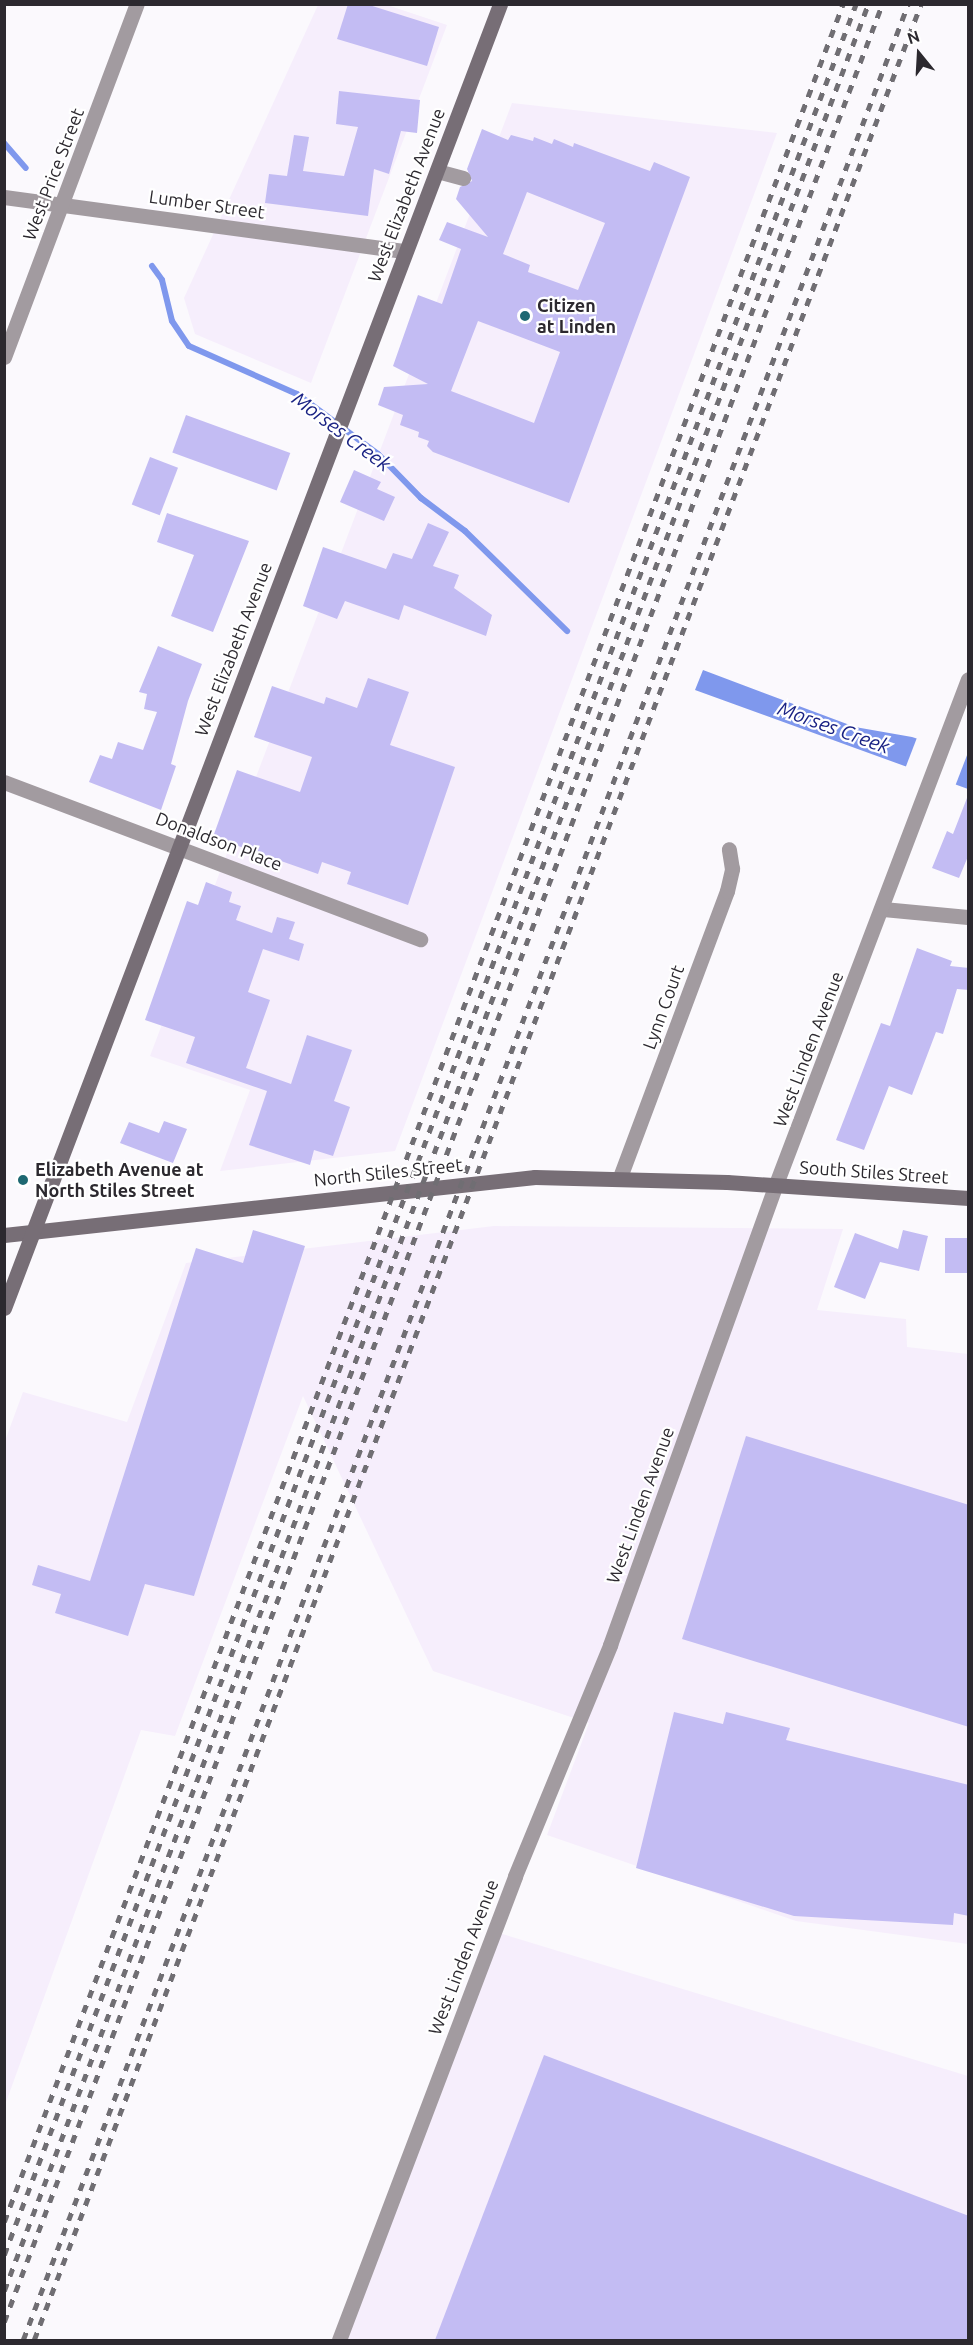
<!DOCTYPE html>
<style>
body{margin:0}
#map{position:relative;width:973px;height:2345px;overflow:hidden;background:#fbf9fd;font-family:Ubuntu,sans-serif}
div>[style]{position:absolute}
.built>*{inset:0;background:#f6eefc}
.water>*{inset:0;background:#7f98ed}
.pier>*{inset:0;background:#fbf9fd;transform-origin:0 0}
.stream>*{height:6px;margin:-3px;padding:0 3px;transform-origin:3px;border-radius:3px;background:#7f98ed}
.building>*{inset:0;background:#c3bcf3;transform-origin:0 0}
.street>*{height:15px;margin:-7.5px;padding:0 7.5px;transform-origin:7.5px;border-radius:7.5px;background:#a29ba0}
.secondary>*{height:15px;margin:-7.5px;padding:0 7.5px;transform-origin:7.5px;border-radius:7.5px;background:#776e76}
.rail>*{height:4.5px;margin-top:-2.25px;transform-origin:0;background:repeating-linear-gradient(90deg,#706e73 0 8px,transparent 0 16px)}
.dots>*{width:16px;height:16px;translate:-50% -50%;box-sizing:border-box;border:3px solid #fff;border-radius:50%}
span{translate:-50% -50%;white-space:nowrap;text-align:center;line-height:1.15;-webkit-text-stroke:4.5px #fff;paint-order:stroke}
.street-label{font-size:18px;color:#2c292f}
.poi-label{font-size:18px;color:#2c292f;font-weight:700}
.left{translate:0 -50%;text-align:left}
.water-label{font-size:20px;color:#1a2384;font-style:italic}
.frame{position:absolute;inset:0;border:6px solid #2c292f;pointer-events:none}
.north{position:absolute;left:889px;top:24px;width:60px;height:60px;-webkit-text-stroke:4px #fff;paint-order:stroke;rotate:342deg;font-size:16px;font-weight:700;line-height:24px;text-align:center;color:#2c292f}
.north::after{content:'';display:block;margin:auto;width:21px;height:27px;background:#2c292f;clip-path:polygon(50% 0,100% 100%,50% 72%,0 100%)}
</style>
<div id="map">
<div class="built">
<i style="clip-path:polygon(318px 5px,387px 5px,447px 25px,311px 383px,195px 334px,184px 298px)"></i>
<i style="clip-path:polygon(512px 103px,777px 133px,395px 1151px,220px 1171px,250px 1090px,150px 1056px)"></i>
<i style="clip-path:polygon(494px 1226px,843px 1229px,817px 1310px,906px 1319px,907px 1347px,968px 1354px,968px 1944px,796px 1921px,547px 1835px,589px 1723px,433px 1671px,303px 1396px,175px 1736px,141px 1730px,5px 2105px,5px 1441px,23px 1392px,127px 1422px,186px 1263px)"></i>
<i style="clip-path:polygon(499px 1933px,968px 2076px,968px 2340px,342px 2340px)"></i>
</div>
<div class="water">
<i style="clip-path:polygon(703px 670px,855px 727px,912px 737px,968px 755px,968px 789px,695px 690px)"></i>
</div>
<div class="pier">
<i style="left:918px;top:735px;width:53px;height:37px;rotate:21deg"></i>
</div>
<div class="stream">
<i style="left:4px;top:143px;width:33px;rotate:49deg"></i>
<i style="left:152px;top:266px;width:17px;rotate:54deg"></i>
<i style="left:162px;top:280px;width:42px;rotate:76.3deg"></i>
<i style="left:172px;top:321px;width:30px;rotate:56deg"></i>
<i style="left:189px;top:346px;width:118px;rotate:24deg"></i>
<i style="left:297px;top:394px;width:101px;rotate:36.5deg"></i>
<i style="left:378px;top:454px;width:62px;rotate:45.7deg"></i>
<i style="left:421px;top:498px;width:55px;rotate:36.9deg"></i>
<i style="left:465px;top:531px;width:143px;rotate:44.4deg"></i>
</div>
<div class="building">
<i style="clip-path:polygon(348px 4px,366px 4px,439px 27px,427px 66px,337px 39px)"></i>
<i style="clip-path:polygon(339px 91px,420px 100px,417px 133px,401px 131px,389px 174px,374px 169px,368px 216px,265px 203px,269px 174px,287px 176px,294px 135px,309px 137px,303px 171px,344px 176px,358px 127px,336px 124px)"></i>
<i style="clip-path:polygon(evenodd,482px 129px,508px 140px,511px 135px,533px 141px,534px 137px,552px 144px,554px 139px,573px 147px,574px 143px,650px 171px,654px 162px,690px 177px,569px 503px,433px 452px,427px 446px,429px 441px,418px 437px,419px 432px,400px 425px,403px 415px,378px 405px,384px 387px,428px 384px,393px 366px,418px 295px,442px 304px,461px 249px,439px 240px,447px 222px,488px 237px,456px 199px,460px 187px,472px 181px,467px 169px,482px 129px,527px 192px,605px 223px,578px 290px,528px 272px,530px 265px,503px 254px,527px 192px,482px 129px,478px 321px,560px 352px,534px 423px,451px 391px,478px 321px)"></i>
<i style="left:186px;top:415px;width:111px;height:40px;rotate:20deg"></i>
<i style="left:150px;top:457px;width:30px;height:51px;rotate:21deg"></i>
<i style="clip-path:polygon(354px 470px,381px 482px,377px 489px,395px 497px,384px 521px,340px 502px)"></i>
<i style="clip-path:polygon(167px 513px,249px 541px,213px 632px,171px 616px,194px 555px,157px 542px)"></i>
<i style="clip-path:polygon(428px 523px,449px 532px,433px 566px,459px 575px,454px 588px,492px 615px,486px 636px,404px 605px,399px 620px,345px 601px,337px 619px,303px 606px,323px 547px,386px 569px,393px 553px,412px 559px)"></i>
<i style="clip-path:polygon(158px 646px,202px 664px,188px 701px,171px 764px,176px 766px,161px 810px,89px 782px,100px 755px,112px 759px,118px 742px,143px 750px,157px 712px,144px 709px,147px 694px,139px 692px)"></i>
<i style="clip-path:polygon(368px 678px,409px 692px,390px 745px,455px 767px,408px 905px,347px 884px,351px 872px,322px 862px,318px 874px,213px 837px,237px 770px,300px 792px,312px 757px,254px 737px,272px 686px,324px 704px,326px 697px,357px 708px)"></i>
<i style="clip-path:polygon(967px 798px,969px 854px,959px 878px,932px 868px,947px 831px,953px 834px)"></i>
<i style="clip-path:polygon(206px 882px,232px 892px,229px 902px,241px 906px,236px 920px,272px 933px,277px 917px,295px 922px,289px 939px,304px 944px,299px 961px,263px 949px,248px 992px,270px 1000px,246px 1068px,291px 1084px,307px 1035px,352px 1050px,334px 1101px,350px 1107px,333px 1156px,314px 1150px,310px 1165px,249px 1145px,267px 1091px,186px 1063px,195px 1037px,145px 1020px,187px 901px,198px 905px)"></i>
<i style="clip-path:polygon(917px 948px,952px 961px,950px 966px,969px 968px,969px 990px,957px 989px,943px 1034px,936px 1032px,912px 1095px,889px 1086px,864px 1150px,836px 1140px,881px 1023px,890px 1026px)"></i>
<i style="clip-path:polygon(164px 1121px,187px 1129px,173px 1163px,120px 1143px,129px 1122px,159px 1133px)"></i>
<i style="clip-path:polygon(253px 1230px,305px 1246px,194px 1596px,145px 1584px,128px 1636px,55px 1613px,61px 1594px,32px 1585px,38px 1565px,90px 1581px,196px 1248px,243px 1263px)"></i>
<i style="clip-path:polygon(903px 1230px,928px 1236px,919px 1271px,880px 1262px,865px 1299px,834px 1287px,855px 1233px,898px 1249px)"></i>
<i style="left:945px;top:1238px;width:23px;height:35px"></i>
<i style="clip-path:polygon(746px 1436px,969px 1505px,969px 1727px,682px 1639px)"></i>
<i style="clip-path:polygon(674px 1712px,723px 1724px,726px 1712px,790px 1728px,786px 1740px,969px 1785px,969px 1916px,954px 1913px,953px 1925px,794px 1916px,636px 1868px)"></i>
<i style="clip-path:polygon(544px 2055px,969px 2216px,969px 2340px,435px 2340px)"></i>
</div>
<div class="street">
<i style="left:437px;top:171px;width:27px;rotate:15deg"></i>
<i style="left:4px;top:197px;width:405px;rotate:7.7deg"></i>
<i style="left:4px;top:357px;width:377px;rotate:-69.4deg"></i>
<i style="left:4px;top:782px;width:445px;rotate:20.7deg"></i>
<i style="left:883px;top:909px;width:85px;rotate:5.4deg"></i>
<i style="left:620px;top:1177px;width:305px;rotate:-69.5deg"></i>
<i style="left:727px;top:891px;width:23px;rotate:-77deg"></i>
<i style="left:732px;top:869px;width:20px;rotate:-99deg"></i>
<i style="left:339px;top:2340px;width:496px;rotate:-69.2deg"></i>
<i style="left:515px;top:1876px;width:250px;rotate:-67.6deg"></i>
<i style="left:610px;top:1645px;width:490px;rotate:-70.2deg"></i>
<i style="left:776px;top:1184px;width:540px;rotate:-69.18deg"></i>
</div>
<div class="secondary">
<i style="left:4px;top:1235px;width:534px;rotate:-6.23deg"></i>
<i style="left:535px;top:1177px;width:192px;rotate:1.5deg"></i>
<i style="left:727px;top:1182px;width:242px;rotate:3.8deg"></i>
<i style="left:4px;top:1308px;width:1395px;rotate:-69.17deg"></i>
</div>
<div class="rail">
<i style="left:4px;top:2222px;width:2371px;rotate:-69.28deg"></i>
<i style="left:4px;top:2255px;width:2407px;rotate:-69.27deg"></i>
<i style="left:4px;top:2291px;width:2445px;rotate:-69.3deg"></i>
<i style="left:4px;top:2322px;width:2479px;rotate:-69.25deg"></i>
<i style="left:23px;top:2340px;width:2498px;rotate:-69.25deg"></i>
<i style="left:34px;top:2340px;width:2499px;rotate:-69.21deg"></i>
</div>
<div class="dots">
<i style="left:525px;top:316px;background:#1e6872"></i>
<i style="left:23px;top:1180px;background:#1e6872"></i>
</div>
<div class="street-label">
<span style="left:53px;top:174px;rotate:-69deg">West Price Street</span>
<span style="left:406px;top:195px;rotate:-69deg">West Elizabeth Avenue</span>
<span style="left:207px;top:204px;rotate:8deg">Lumber Street</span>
<span style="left:233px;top:649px;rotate:-69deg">West Elizabeth Avenue</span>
<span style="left:219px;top:841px;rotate:21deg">Donaldson Place</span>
<span style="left:663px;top:1007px;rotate:-70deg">Lynn Court</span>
<span style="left:808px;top:1049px;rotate:-69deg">West Linden Avenue</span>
<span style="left:388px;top:1172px;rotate:-6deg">North Stiles Street</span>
<span style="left:874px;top:1172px;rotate:4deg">South Stiles Street</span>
<span style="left:640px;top:1505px;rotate:-70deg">West Linden Avenue</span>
<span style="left:463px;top:1957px;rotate:-69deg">West Linden Avenue</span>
</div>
<div class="poi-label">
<span class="left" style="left:537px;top:316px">Citizen<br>at Linden</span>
<span class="left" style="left:35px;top:1180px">Elizabeth Avenue at<br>North Stiles Street</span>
</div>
<div class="water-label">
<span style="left:342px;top:431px;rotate:37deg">Morses Creek</span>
<span style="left:834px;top:727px;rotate:20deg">Morses Creek</span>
</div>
<div class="frame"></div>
<div class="north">N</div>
</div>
